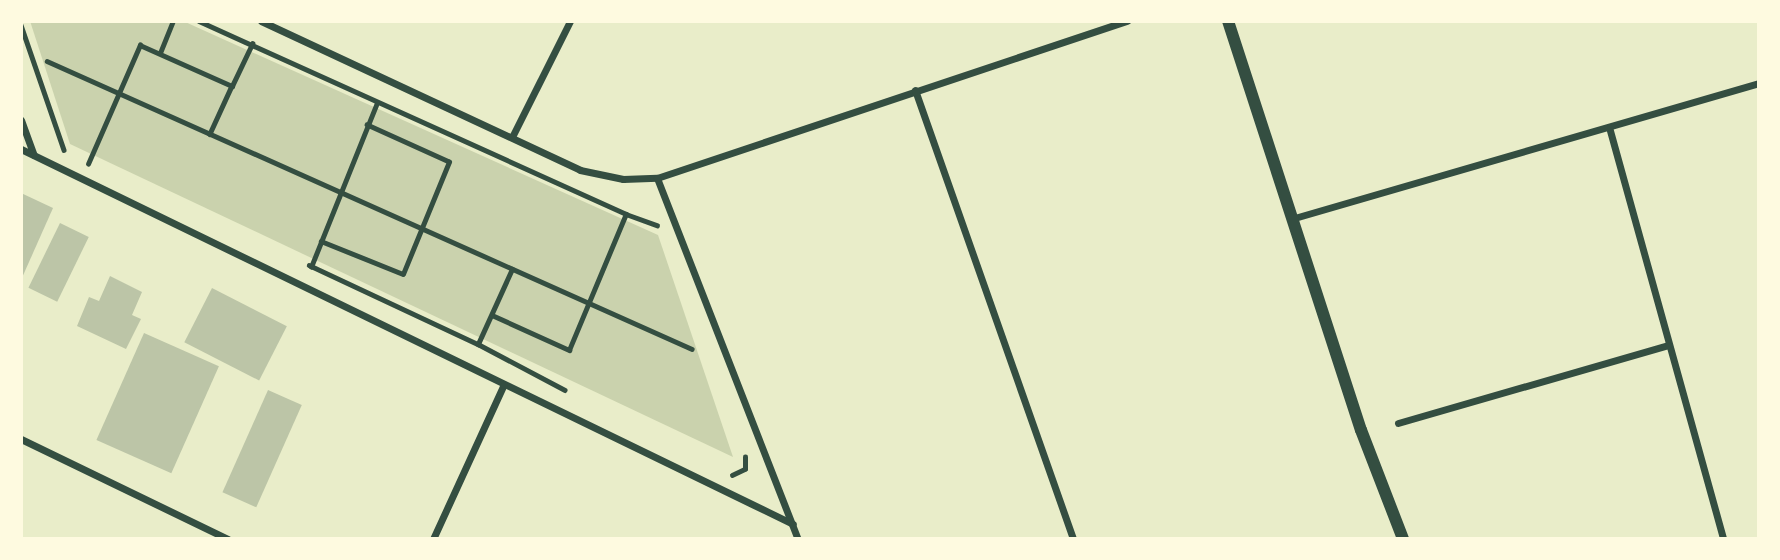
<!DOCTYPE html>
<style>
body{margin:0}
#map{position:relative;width:1780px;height:560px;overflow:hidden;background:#e9edc9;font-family:"IBM Plex Sans",sans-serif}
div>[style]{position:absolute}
.green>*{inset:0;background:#cad2ad}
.building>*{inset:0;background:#bcc5a7;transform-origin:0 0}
.path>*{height:4.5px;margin:-2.25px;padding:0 2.25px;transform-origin:2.25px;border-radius:2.25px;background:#344e41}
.minor>*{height:7px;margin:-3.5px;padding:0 3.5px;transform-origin:3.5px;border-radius:3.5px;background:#344e41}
.tertiary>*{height:12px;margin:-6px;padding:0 6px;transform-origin:6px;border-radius:6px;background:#344e41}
span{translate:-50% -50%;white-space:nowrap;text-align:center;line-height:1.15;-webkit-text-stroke:5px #fefae0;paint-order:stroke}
.frame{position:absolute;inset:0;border:23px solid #fefae0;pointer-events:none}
</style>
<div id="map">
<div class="green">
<i style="clip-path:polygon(30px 21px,183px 21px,658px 235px,733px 457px,70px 144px)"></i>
</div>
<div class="building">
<i style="clip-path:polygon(21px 193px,53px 208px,21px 280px)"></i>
<i style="left:60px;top:223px;width:32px;height:72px;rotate:26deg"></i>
<i style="clip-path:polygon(110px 276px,142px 292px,132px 315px,141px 319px,126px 349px,77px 326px,89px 297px,99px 301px)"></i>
<i style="left:212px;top:288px;width:84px;height:61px;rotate:27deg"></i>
<i style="left:144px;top:333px;width:82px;height:117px;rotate:24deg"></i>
<i style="left:268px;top:390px;width:37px;height:112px;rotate:24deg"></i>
</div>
<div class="path">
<i style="left:199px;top:21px;width:469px;rotate:24.3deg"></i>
<i style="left:626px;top:214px;width:33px;rotate:20deg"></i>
<i style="left:21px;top:25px;width:132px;rotate:71deg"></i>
<i style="left:160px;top:53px;width:35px;rotate:-68deg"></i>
<i style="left:47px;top:61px;width:706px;rotate:24.06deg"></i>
<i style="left:232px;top:86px;width:47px;rotate:-64.5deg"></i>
<i style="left:88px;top:164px;width:130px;rotate:-66.4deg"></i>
<i style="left:140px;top:45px;width:101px;rotate:24deg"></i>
<i style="left:232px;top:86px;width:53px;rotate:114.6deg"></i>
<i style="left:321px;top:241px;width:88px;rotate:21.9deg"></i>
<i style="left:403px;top:274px;width:121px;rotate:-67.7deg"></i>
<i style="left:449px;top:162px;width:90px;rotate:-155.7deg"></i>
<i style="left:309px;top:265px;width:187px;rotate:25.1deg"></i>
<i style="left:478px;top:344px;width:98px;rotate:27.9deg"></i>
<i style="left:311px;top:267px;width:177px;rotate:-68.1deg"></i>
<i style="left:492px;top:315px;width:85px;rotate:24.4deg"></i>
<i style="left:569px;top:350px;width:147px;rotate:-67.3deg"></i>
<i style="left:478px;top:344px;width:82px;rotate:-65.6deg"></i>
<i style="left:732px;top:475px;width:14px;rotate:-25deg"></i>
<i style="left:745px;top:469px;width:12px;rotate:-90deg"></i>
</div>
<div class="minor">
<i style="left:261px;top:21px;width:352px;rotate:25deg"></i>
<i style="left:580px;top:170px;width:44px;rotate:11.8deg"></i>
<i style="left:623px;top:179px;width:34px;rotate:-2deg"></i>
<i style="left:657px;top:178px;width:496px;rotate:-18.5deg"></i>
<i style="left:915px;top:90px;width:476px;rotate:70.6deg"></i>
<i style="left:21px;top:120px;width:37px;rotate:70deg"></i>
<i style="left:1609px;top:127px;width:427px;rotate:74.5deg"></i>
<i style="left:512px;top:137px;width:130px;rotate:-63.4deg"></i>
<i style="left:21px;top:149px;width:858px;rotate:25.91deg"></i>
<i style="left:657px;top:178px;width:388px;rotate:68.7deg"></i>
<i style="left:1291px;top:219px;width:487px;rotate:-16.2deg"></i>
<i style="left:1398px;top:423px;width:281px;rotate:-16.1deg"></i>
<i style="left:21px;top:439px;width:230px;rotate:25.8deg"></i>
<i style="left:433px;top:539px;width:170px;rotate:-65.4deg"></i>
</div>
<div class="tertiary">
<i style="left:1228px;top:21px;width:430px;rotate:72deg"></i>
<i style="left:1361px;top:430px;width:117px;rotate:68.9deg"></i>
</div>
<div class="frame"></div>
</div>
